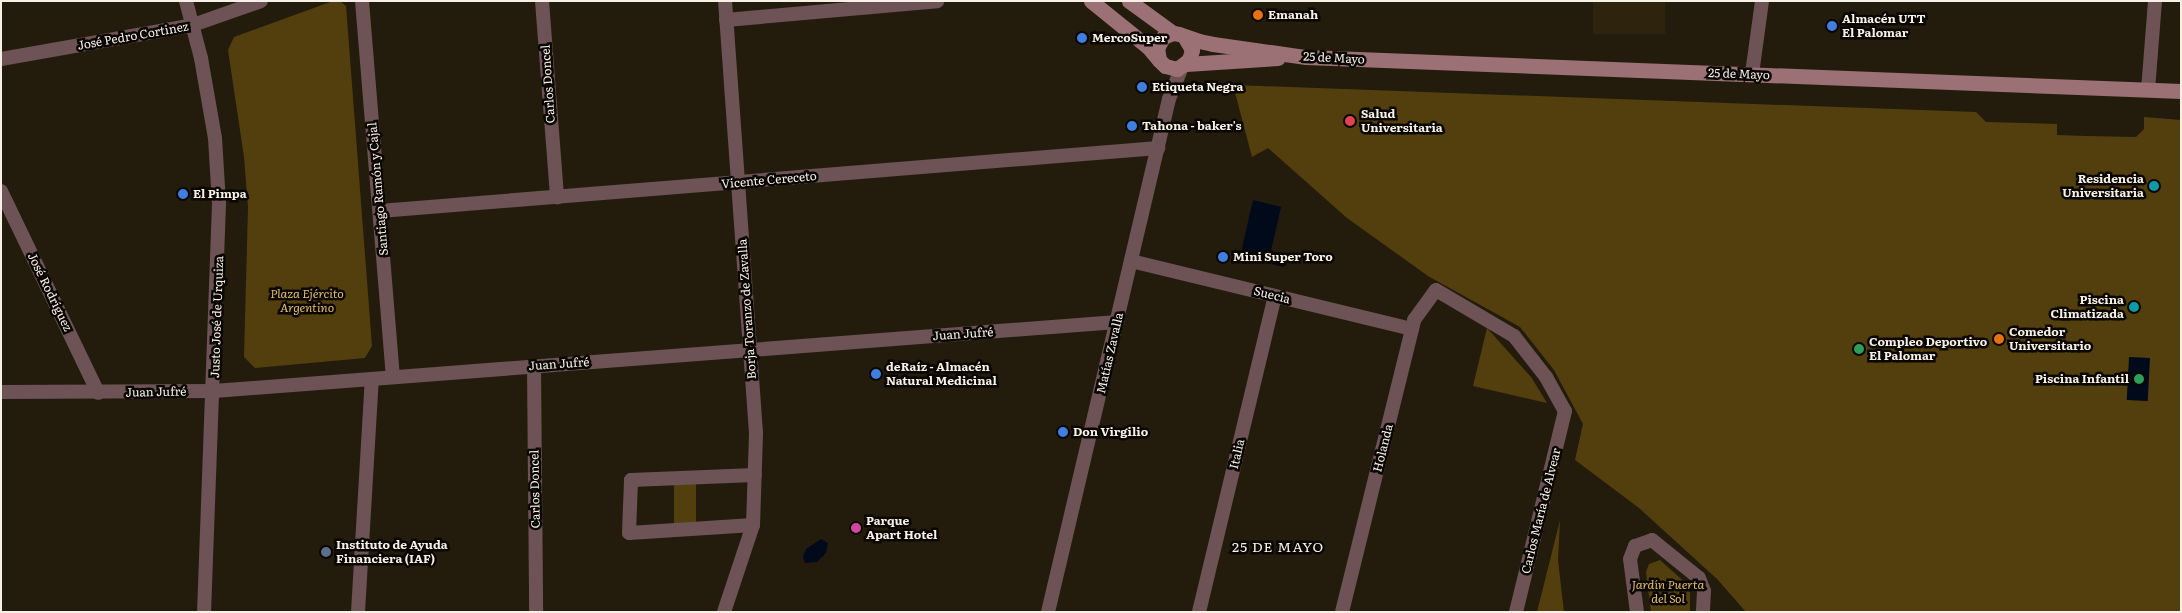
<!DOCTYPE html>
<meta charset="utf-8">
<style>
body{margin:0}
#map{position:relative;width:2182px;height:613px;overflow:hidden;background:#231c0c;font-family:Literata,serif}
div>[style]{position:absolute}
.built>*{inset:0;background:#2e240e;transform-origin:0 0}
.green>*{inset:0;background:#533f0e;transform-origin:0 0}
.water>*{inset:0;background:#000a1a;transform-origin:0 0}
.street>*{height:14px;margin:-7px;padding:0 7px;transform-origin:7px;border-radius:7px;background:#6d5356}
.secondary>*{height:15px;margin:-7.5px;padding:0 7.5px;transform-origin:7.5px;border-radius:7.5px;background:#9b7176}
.dots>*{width:14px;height:14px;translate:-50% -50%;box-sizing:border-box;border:2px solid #0a0703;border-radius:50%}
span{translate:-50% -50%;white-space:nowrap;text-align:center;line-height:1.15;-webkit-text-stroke:5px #0a0703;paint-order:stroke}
.poi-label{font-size:12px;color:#f6f0e6;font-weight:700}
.left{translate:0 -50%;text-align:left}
.right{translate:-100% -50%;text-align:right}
.street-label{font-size:12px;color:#f6f0e6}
.park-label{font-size:12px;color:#e2bc6c;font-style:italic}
.neighbourhood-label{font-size:14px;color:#f6f0e6;letter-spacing:1px}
.frame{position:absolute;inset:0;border:2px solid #f6f0e6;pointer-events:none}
</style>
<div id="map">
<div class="built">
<i style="left:1593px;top:1px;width:72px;height:33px"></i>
</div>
<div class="green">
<i style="clip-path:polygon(333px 1px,340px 1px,346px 6px,372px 346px,365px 358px,255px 368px,244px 357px,248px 207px,244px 157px,228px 50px,234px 37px)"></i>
<i style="clip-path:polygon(1233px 85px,1976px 112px,1986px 122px,2057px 124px,2057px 135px,2086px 136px,2136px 137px,2144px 129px,2144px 117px,2181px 120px,2181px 612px,1746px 612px,1717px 579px,1639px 508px,1575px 460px,1583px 424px,1554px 370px,1520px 327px,1428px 276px,1347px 218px,1268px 148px,1252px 157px)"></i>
<i style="clip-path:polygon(1487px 328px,1531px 377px,1547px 403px,1473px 386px)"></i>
<i style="left:696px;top:484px;width:39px;height:22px;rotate:90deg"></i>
<i style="clip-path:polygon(1560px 520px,1558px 560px,1564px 612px,1537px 612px)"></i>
<i style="clip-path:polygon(1660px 560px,1690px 587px,1690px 612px,1651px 612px,1646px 572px,1649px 564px)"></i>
</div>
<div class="water">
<i style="clip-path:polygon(1253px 200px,1281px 207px,1271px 251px,1286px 255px,1284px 267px,1240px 257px)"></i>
<i style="left:2129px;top:357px;width:21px;height:43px;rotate:3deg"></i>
<i style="clip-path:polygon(821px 539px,828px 543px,826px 553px,817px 562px,805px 563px,803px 557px,806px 549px)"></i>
</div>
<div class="street">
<i style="left:186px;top:1px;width:59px;rotate:75.3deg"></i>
<i style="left:201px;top:58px;width:81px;rotate:80.1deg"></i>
<i style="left:215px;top:138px;width:66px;rotate:86.5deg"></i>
<i style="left:219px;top:204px;width:408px;rotate:92.1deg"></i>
<i style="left:362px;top:1px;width:377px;rotate:85.3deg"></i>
<i style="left:542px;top:1px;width:197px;rotate:85.6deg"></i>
<i style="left:726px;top:20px;width:212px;rotate:-5.1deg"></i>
<i style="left:1px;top:59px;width:195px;rotate:-10deg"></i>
<i style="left:193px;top:25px;width:72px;rotate:-19.4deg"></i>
<i style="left:1752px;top:74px;width:74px;rotate:-82.2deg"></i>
<i style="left:2148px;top:90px;width:89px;rotate:-85.5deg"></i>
<i style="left:1px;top:191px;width:224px;rotate:64.3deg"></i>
<i style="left:380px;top:211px;width:781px;rotate:-4.63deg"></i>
<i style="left:1131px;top:261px;width:289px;rotate:13.6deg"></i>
<i style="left:534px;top:366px;width:246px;rotate:89.5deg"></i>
<i style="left:1px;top:392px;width:213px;rotate:-0.3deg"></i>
<i style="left:214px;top:391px;width:906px;rotate:-4.37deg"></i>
<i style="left:753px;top:525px;width:124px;rotate:176.3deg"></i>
<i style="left:629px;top:533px;width:53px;rotate:-87.8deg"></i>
<i style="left:631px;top:480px;width:124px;rotate:-2.3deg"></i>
<i style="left:358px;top:612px;width:233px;rotate:-86.6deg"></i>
<i style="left:724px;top:612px;width:92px;rotate:-71.6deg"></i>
<i style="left:753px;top:525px;width:92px;rotate:-88.1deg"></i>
<i style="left:756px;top:433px;width:433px;rotate:-94.1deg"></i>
<i style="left:1048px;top:612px;width:527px;rotate:-76.73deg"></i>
<i style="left:1169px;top:99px;width:35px;rotate:-68deg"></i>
<i style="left:1199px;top:612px;width:325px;rotate:-76.5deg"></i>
<i style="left:1342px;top:612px;width:301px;rotate:-76.1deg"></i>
<i style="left:1414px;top:320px;width:37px;rotate:-54deg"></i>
<i style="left:1436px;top:290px;width:91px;rotate:30.5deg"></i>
<i style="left:1514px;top:336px;width:52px;rotate:52deg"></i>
<i style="left:1546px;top:377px;width:39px;rotate:61deg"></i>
<i style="left:1565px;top:411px;width:207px;rotate:103.7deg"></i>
<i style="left:1637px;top:612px;width:53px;rotate:-97.5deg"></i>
<i style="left:1630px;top:559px;width:14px;rotate:-69deg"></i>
<i style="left:1635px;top:546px;width:18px;rotate:-19deg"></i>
<i style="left:1652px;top:540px;width:60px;rotate:39deg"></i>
<i style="left:1699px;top:578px;width:14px;rotate:69deg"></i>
<i style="left:1704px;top:591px;width:21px;rotate:93deg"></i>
</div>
<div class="secondary">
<i style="left:1091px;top:1px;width:73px;rotate:38.9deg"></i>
<i style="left:1148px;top:47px;width:17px;rotate:50deg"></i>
<i style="left:1129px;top:1px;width:54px;rotate:36deg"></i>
<i style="left:1184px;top:36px;width:16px;rotate:60deg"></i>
<i style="left:1192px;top:50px;width:10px;rotate:107deg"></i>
<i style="left:1189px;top:60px;width:15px;rotate:143deg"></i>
<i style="left:1177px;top:69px;width:12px;rotate:-166deg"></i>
<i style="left:1165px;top:66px;width:8px;rotate:-135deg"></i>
<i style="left:1159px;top:60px;width:12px;rotate:-99deg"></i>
<i style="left:1157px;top:48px;width:13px;rotate:-61deg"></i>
<i style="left:1163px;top:37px;width:11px;rotate:-22deg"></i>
<i style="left:1173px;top:33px;width:6px;rotate:9deg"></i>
<i style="left:1179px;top:34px;width:21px;rotate:19deg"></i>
<i style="left:1199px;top:41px;width:14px;rotate:12deg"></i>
<i style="left:1213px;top:44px;width:94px;rotate:8deg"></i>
<i style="left:1306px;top:57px;width:876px;rotate:2.23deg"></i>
<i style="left:1186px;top:64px;width:92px;rotate:-3.7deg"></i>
</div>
<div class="dots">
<i style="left:1258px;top:15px;background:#e8710a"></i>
<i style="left:1832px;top:26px;background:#3f7fe0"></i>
<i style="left:1082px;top:38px;background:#3f7fe0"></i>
<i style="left:1142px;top:87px;background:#3f7fe0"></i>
<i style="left:1350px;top:121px;background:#e0444e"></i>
<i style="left:1132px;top:126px;background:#3f7fe0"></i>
<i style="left:2154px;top:186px;background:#0f9aa8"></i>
<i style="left:183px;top:194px;background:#3f7fe0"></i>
<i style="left:1223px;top:257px;background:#3f7fe0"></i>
<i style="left:2134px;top:307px;background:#0f9aa8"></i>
<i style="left:1999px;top:339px;background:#e8710a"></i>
<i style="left:1859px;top:349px;background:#2e9e5b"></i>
<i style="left:876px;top:374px;background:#3f7fe0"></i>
<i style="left:2139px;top:379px;background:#2e9e5b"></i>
<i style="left:1063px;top:432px;background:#3f7fe0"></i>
<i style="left:856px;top:528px;background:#d1479c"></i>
<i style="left:326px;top:552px;background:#5c6f8a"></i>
</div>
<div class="poi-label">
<span class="left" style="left:1268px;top:15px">Emanah</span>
<span class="left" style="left:1842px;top:26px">Almacén UTT<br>El Palomar</span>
<span class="left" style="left:1092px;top:38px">MercoSuper</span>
<span class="left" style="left:1152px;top:87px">Etiqueta Negra</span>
<span class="left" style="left:1361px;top:121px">Salud<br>Universitaria</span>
<span class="left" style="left:1142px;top:126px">Tahona - baker's</span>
<span class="right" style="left:2144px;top:186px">Residencia<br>Universitaria</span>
<span class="left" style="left:193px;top:194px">El Pimpa</span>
<span class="left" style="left:1233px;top:257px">Mini Super Toro</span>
<span class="right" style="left:2124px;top:307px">Piscina<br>Climatizada</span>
<span class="left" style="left:2009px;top:339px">Comedor<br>Universitario</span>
<span class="left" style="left:1869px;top:349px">Compleo Deportivo<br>El Palomar</span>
<span class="left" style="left:886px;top:374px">deRaíz - Almacén<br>Natural Medicinal</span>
<span class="right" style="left:2129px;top:379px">Piscina Infantil</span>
<span class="left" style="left:1073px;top:432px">Don Virgilio</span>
<span class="left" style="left:866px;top:528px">Parque<br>Apart Hotel</span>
<span class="left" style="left:336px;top:552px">Instituto de Ayuda<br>Financiera (IAF)</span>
</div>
<div class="street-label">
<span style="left:133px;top:36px;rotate:-10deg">José Pedro Cortinez</span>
<span style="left:1334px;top:58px;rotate:3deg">25 de Mayo</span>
<span style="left:1739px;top:74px;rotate:2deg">25 de Mayo</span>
<span style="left:548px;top:84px;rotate:-94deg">Carlos Doncel</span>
<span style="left:769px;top:180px;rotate:-5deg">Vicente Cereceto</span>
<span style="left:378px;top:189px;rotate:-95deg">Santiago Ramón y Cajal</span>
<span style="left:50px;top:292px;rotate:64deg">José Rodríguez</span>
<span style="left:1272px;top:295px;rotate:14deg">Suecia</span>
<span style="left:747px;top:309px;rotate:-94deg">Borja Toranzo de Zavalla</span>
<span style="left:217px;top:317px;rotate:-88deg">Justo José de Urquiza</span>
<span style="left:963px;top:334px;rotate:-4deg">Juan Jufré</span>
<span style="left:1110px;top:353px;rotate:-77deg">Matías Zavalla</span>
<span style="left:559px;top:364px;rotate:-4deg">Juan Jufré</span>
<span style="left:156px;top:392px;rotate:-1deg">Juan Jufré</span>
<span style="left:1383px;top:448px;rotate:-76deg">Holanda</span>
<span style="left:1237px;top:454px;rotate:-77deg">Italia</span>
<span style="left:535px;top:489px;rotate:-91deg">Carlos Doncel</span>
<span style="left:1541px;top:511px;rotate:-76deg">Carlos María de Alvear</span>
</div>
<div class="park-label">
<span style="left:307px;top:301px">Plaza Ejército<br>Argentino</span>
<span style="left:1668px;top:592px">Jardín Puerta<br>del Sol</span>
</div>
<div class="neighbourhood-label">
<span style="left:1278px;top:546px">25 DE MAYO</span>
</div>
<div class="frame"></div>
</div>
